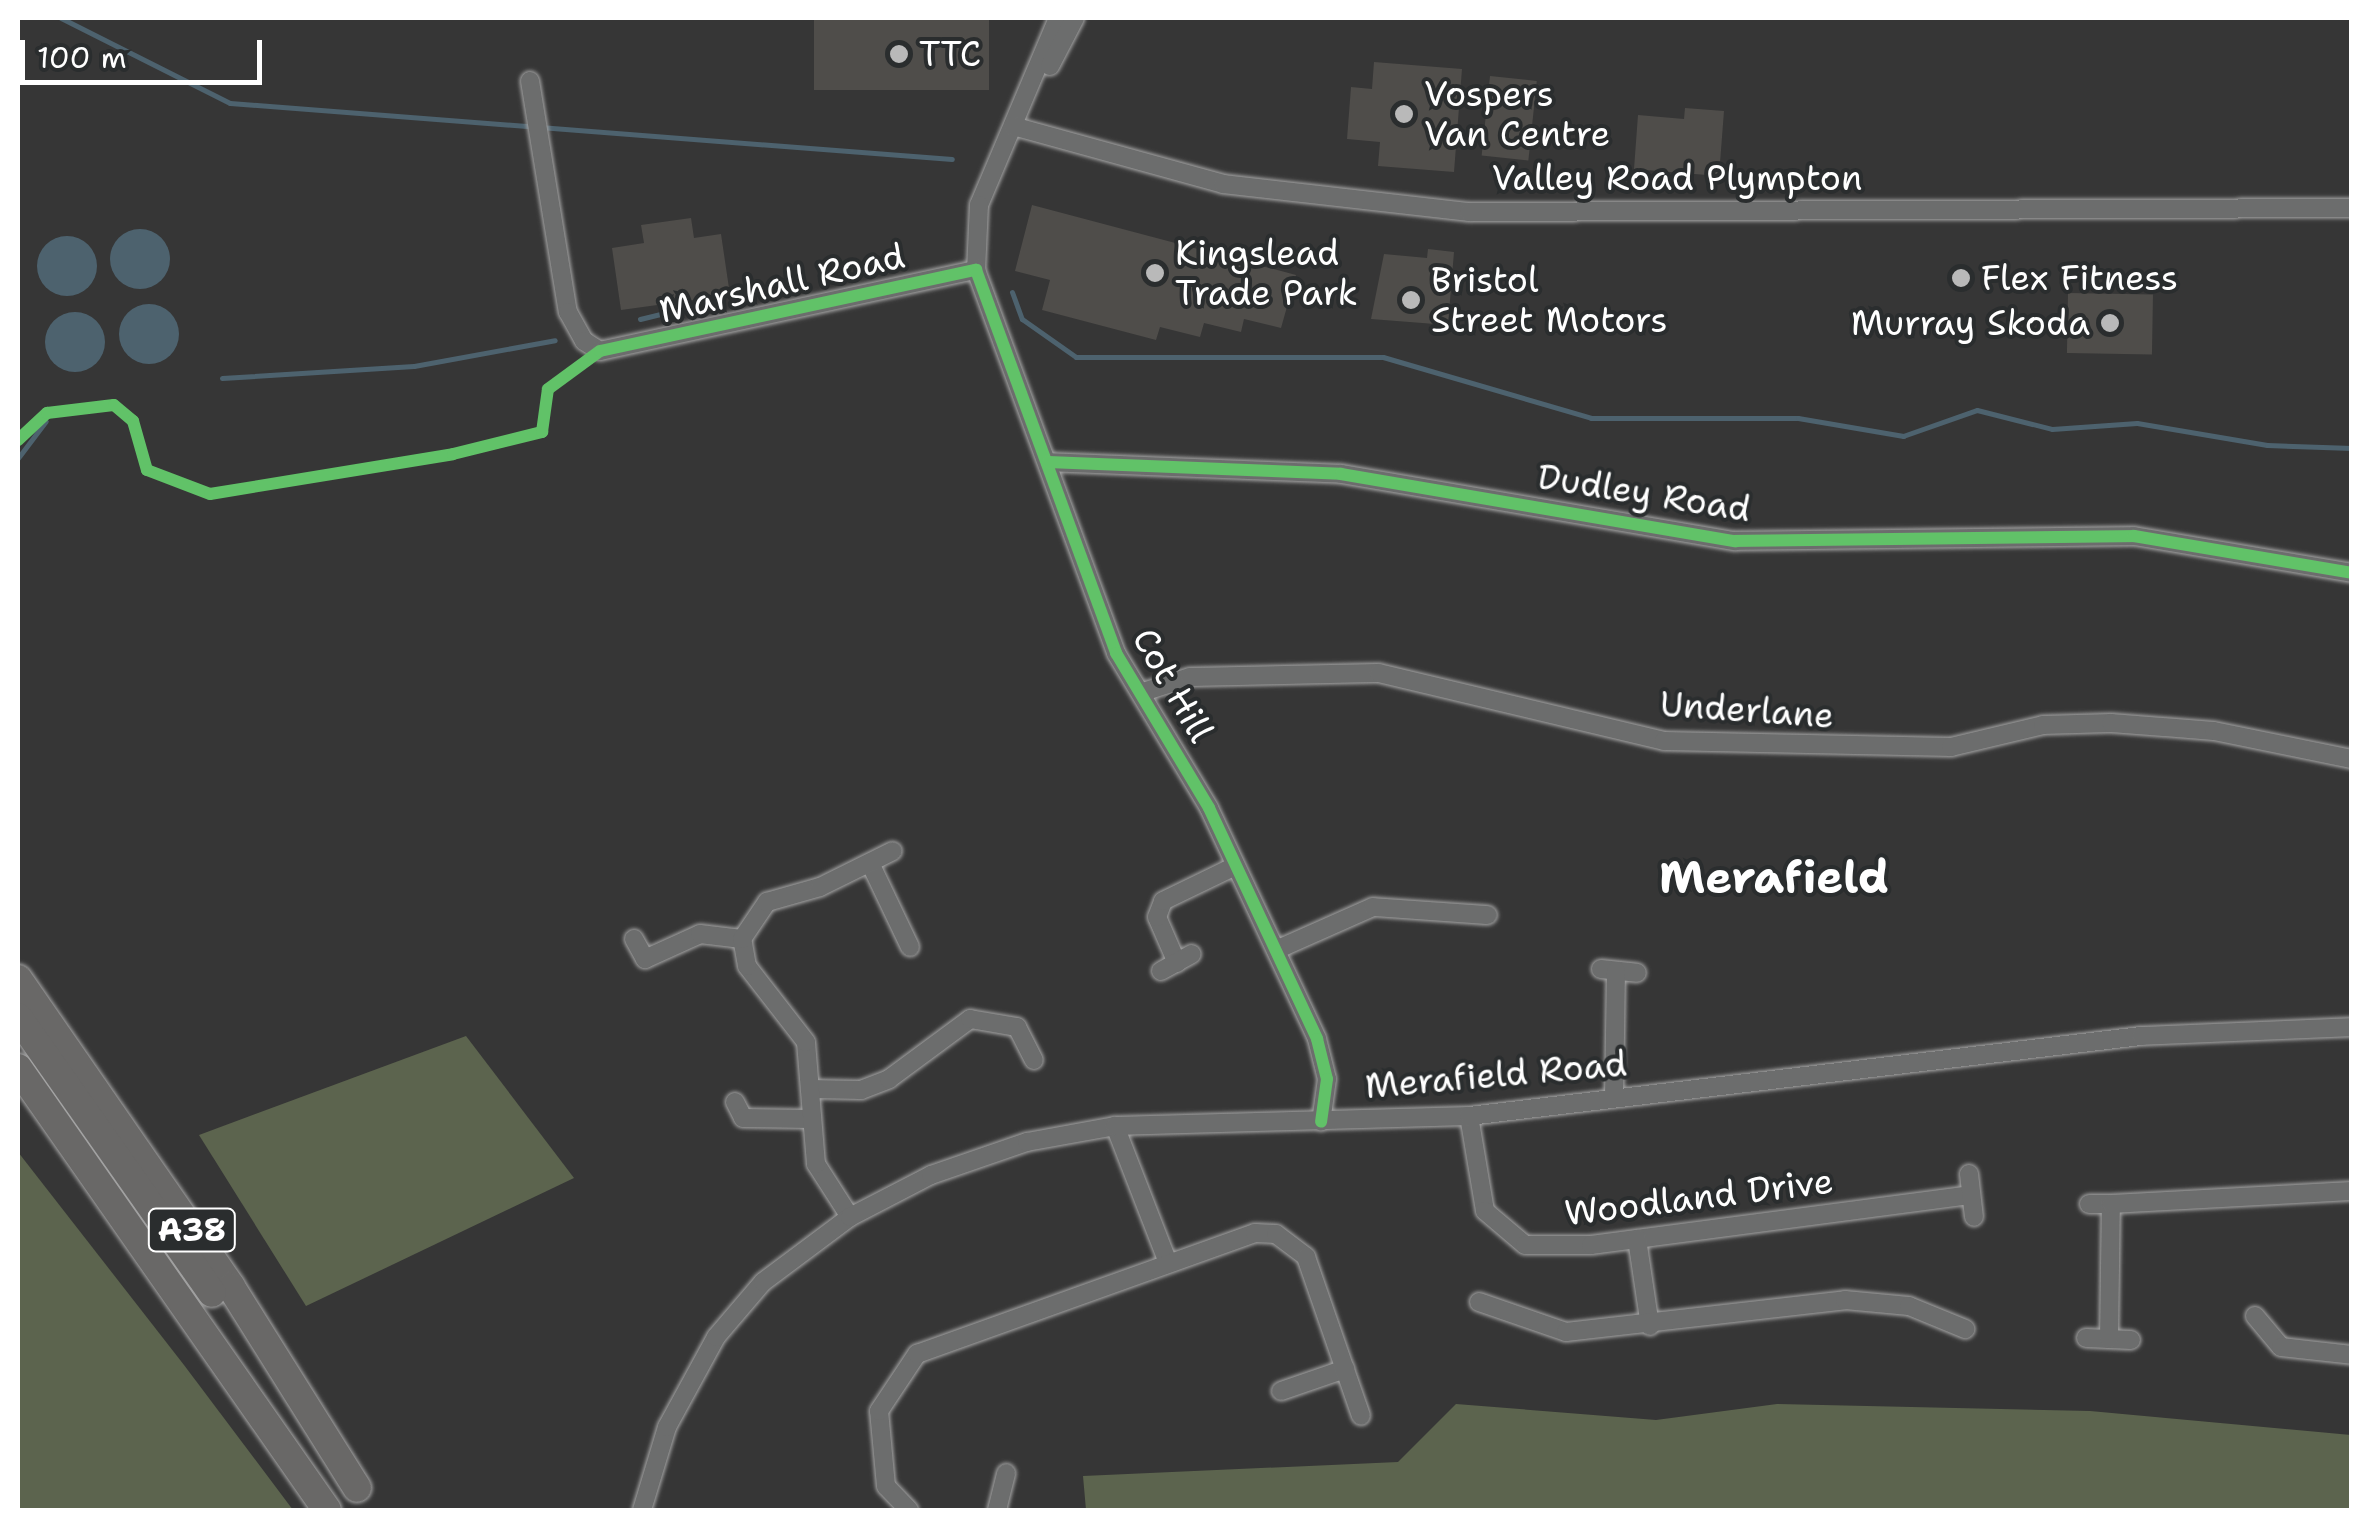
<!DOCTYPE html>
<style>
body{margin:0}
#map{position:relative;width:2369px;height:1528px;overflow:hidden;background:#363636;font-family:"Shantell Sans",sans-serif}
div>[style]{position:absolute}
.green>*{inset:0;background:#5c644e}
.water>*{inset:0;background:#4d626e}
.round{border-radius:50%}
.stream>*{height:5px;margin:-2.5px;padding:0 2.5px;transform-origin:2.5px;border-radius:2.5px;background:#4d626e}
.building>*{inset:0;background:#4f4d4a;transform-origin:0 0}
.roads{filter:drop-shadow(0 0 2px #a5a5a5) drop-shadow(0 0 2px #a5a5a5)}
.minor>*{height:18px;margin:-9px;padding:0 9px;transform-origin:9px;border-radius:9px;background:#6c6d6d}
.highway>*{height:28px;margin:-14px;padding:0 14px;transform-origin:14px;border-radius:14px;background:#696867}
.cycleway>*{height:12px;margin:-6px;padding:0 6px;transform-origin:6px;border-radius:6px;background:#61c268}
.dots>*{width:28px;height:28px;translate:-50% -50%;box-sizing:border-box;border:5px solid #2a2d2e;border-radius:50%}
span{translate:-50% -50%;white-space:nowrap;text-align:center;line-height:1.15;-webkit-text-stroke:8px #2a2d2e;paint-order:stroke}
.shield-label span{padding:2px 8px;background:#2a2d2e;border:2px solid;border-radius:8px;-webkit-text-stroke-width:0}
.shield-label{font-size:32px;color:#fff;font-weight:700}
.poi-label{font-size:35px;color:#fff}
.left{translate:0 -50%;text-align:left}
.right{translate:-100% -50%;text-align:right}
.street-label{font-size:35px;color:#fff}
.district-label{font-size:45px;color:#fff;font-weight:700}
.frame{position:absolute;inset:0;border:20px solid #fff;pointer-events:none}
.scale{position:absolute;left:20px;top:40px;width:242px;height:45px;box-sizing:border-box;border:5px solid #fff;border-top:0;padding-left:12px;font-size:30px;line-height:35px;white-space:nowrap;color:#fff;-webkit-text-stroke:8px #2a2d2e;paint-order:stroke}
</style>
<div id="map">
<div class="green">
<i style="clip-path:polygon(466px 1036px,574px 1178px,306px 1306px,199px 1135px)"></i>
<i style="clip-path:polygon(18px 1152px,184px 1365px,293px 1510px,18px 1510px)"></i>
<i style="clip-path:polygon(1456px 1404px,1656px 1420px,1777px 1404px,2090px 1411px,2351px 1435px,2351px 1510px,1086px 1510px,1083px 1476px,1398px 1462px)"></i>
</div>
<div class="water">
<i class="round" style="left:110px;top:229px;width:60px;height:60px"></i>
<i class="round" style="left:37px;top:236px;width:60px;height:60px"></i>
<i class="round" style="left:119px;top:304px;width:60px;height:60px"></i>
<i class="round" style="left:45px;top:312px;width:60px;height:60px"></i>
</div>
<div class="stream">
<i style="left:61px;top:18px;width:189px;rotate:26.7deg"></i>
<i style="left:230px;top:103px;width:724px;rotate:4.44deg"></i>
<i style="left:1012px;top:292px;width:29px;rotate:70deg"></i>
<i style="left:1022px;top:319px;width:66px;rotate:35.1deg"></i>
<i style="left:1076px;top:357px;width:307px"></i>
<i style="left:1383px;top:357px;width:217px;rotate:16.3deg"></i>
<i style="left:1591px;top:418px;width:207px"></i>
<i style="left:1798px;top:418px;width:107px;rotate:9.7deg"></i>
<i style="left:1903px;top:436px;width:78px;rotate:-19.4deg"></i>
<i style="left:1977px;top:410px;width:77px;rotate:14.2deg"></i>
<i style="left:2052px;top:429px;width:85px;rotate:-4deg"></i>
<i style="left:2137px;top:423px;width:132px;rotate:9.6deg"></i>
<i style="left:2267px;top:445px;width:85px;rotate:2deg"></i>
<i style="left:640px;top:319px;width:71px;rotate:-13.8deg"></i>
<i style="left:222px;top:378px;width:192px;rotate:-3.6deg"></i>
<i style="left:414px;top:366px;width:143px;rotate:-10.4deg"></i>
<i style="left:18px;top:458px;width:46px;rotate:-52.9deg"></i>
</div>
<div class="building">
<i style="left:814px;top:18px;width:175px;height:72px"></i>
<i style="clip-path:polygon(1374px 62px,1462px 69px,1454px 172px,1378px 166px,1380px 142px,1347px 139px,1351px 87px,1372px 89px)"></i>
<i style="left:1490px;top:76px;width:47px;height:80px;rotate:6deg"></i>
<i style="clip-path:polygon(1685px 108px,1724px 111px,1719px 176px,1634px 169px,1638px 115px,1684px 119px)"></i>
<i style="clip-path:polygon(1032px 205px,1296px 275px,1281px 328px,1244px 319px,1241px 332px,1204px 323px,1200px 337px,1160px 327px,1156px 340px,1042px 310px,1050px 280px,1015px 271px)"></i>
<i style="clip-path:polygon(691px 218px,694px 238px,721px 234px,730px 295px,621px 310px,612px 248px,644px 243px,641px 225px)"></i>
<i style="clip-path:polygon(1428px 249px,1454px 252px,1448px 325px,1371px 319px,1384px 254px,1427px 258px)"></i>
<i style="left:2068px;top:293px;width:85px;height:60px;rotate:1deg"></i>
</div>
<div class="roads">
<div class="minor">
<i style="left:1058px;top:18px;width:203px;rotate:112.9deg"></i>
<i style="left:979px;top:205px;width:65px;rotate:92.6deg"></i>
<i style="left:976px;top:270px;width:408px;rotate:69.9deg"></i>
<i style="left:1116px;top:653px;width:181px;rotate:59deg"></i>
<i style="left:1209px;top:808px;width:255px;rotate:64.9deg"></i>
<i style="left:1317px;top:1039px;width:41px;rotate:76deg"></i>
<i style="left:1327px;top:1079px;width:43px;rotate:97.9deg"></i>
<i style="left:1050px;top:66px;width:54px;rotate:-62.5deg"></i>
<i style="left:530px;top:81px;width:234px;rotate:80.7deg"></i>
<i style="left:568px;top:312px;width:33px;rotate:61deg"></i>
<i style="left:584px;top:341px;width:19px;rotate:32deg"></i>
<i style="left:600px;top:351px;width:385px;rotate:-12.2deg"></i>
<i style="left:1013px;top:126px;width:218px;rotate:15.4deg"></i>
<i style="left:1223px;top:184px;width:248px;rotate:6.5deg"></i>
<i style="left:1469px;top:212px;width:883px;rotate:-0.26deg"></i>
<i style="left:1048px;top:462px;width:293px;rotate:2.3deg"></i>
<i style="left:1341px;top:474px;width:400px;rotate:9.7deg"></i>
<i style="left:1735px;top:541px;width:399px;rotate:-0.7deg"></i>
<i style="left:2134px;top:536px;width:221px;rotate:9.6deg"></i>
<i style="left:1143px;top:692px;width:49px;rotate:-17.7deg"></i>
<i style="left:1190px;top:677px;width:189px;rotate:-1.2deg"></i>
<i style="left:1379px;top:673px;width:293px;rotate:13.4deg"></i>
<i style="left:1664px;top:741px;width:287px;rotate:1.2deg"></i>
<i style="left:1951px;top:747px;width:95px;rotate:-13.4deg"></i>
<i style="left:2043px;top:725px;width:68px;rotate:-1.7deg"></i>
<i style="left:2111px;top:723px;width:103px;rotate:4.4deg"></i>
<i style="left:2214px;top:731px;width:141px;rotate:11.5deg"></i>
<i style="left:870px;top:863px;width:93px;rotate:64.5deg"></i>
<i style="left:634px;top:939px;width:23px;rotate:61deg"></i>
<i style="left:645px;top:959px;width:60px;rotate:-24.4deg"></i>
<i style="left:700px;top:934px;width:42px;rotate:6.8deg"></i>
<i style="left:1276px;top:950px;width:106px;rotate:-23.9deg"></i>
<i style="left:1373px;top:907px;width:115px;rotate:4deg"></i>
<i style="left:1177px;top:963px;width:50px;rotate:-113.5deg"></i>
<i style="left:1157px;top:917px;width:17px;rotate:-69deg"></i>
<i style="left:1163px;top:901px;width:80px;rotate:-25.9deg"></i>
<i style="left:1601px;top:969px;width:36px;rotate:6deg"></i>
<i style="left:1161px;top:971px;width:35px;rotate:-29deg"></i>
<i style="left:810px;top:1089px;width:51px;rotate:1.1deg"></i>
<i style="left:861px;top:1090px;width:30px;rotate:-21deg"></i>
<i style="left:889px;top:1079px;width:101px;rotate:-36.5deg"></i>
<i style="left:970px;top:1019px;width:48px;rotate:9.7deg"></i>
<i style="left:1017px;top:1027px;width:37px;rotate:63deg"></i>
<i style="left:1614px;top:1098px;width:127px;rotate:-89.1deg"></i>
<i style="left:735px;top:1102px;width:18px;rotate:63deg"></i>
<i style="left:743px;top:1118px;width:66px;rotate:0.9deg"></i>
<i style="left:1469px;top:1116px;width:96px;rotate:80.4deg"></i>
<i style="left:1485px;top:1211px;width:52px;rotate:40.4deg"></i>
<i style="left:1525px;top:1245px;width:66px"></i>
<i style="left:1591px;top:1245px;width:382px;rotate:-7.5deg"></i>
<i style="left:1115px;top:1126px;width:144px;rotate:68.8deg"></i>
<i style="left:1969px;top:1174px;width:43px;rotate:83.4deg"></i>
<i style="left:2089px;top:1204px;width:22px"></i>
<i style="left:850px;top:1217px;width:63px;rotate:-122.7deg"></i>
<i style="left:816px;top:1164px;width:122px;rotate:-94.7deg"></i>
<i style="left:806px;top:1042px;width:96px;rotate:-127.8deg"></i>
<i style="left:747px;top:966px;width:27px;rotate:-100deg"></i>
<i style="left:742px;top:939px;width:45px;rotate:-56deg"></i>
<i style="left:767px;top:902px;width:55px;rotate:-15.8deg"></i>
<i style="left:820px;top:887px;width:81px;rotate:-26.3deg"></i>
<i style="left:1637px;top:1239px;width:88px;rotate:81.5deg"></i>
<i style="left:1479px;top:1302px;width:92px;rotate:19deg"></i>
<i style="left:1566px;top:1332px;width:281px;rotate:-6.5deg"></i>
<i style="left:1845px;top:1300px;width:64px;rotate:5.4deg"></i>
<i style="left:1909px;top:1306px;width:61px;rotate:22.3deg"></i>
<i style="left:2255px;top:1316px;width:40px;rotate:50deg"></i>
<i style="left:2281px;top:1347px;width:71px;rotate:6.4deg"></i>
<i style="left:2086px;top:1338px;width:45px;rotate:2.5deg"></i>
<i style="left:2109px;top:1339px;width:135px;rotate:-89.2deg"></i>
<i style="left:2111px;top:1204px;width:241px;rotate:-3.1deg"></i>
<i style="left:1281px;top:1391px;width:68px;rotate:-19deg"></i>
<i style="left:642px;top:1510px;width:87px;rotate:-73.2deg"></i>
<i style="left:667px;top:1427px;width:102px;rotate:-61.4deg"></i>
<i style="left:716px;top:1337px;width:72px;rotate:-49.5deg"></i>
<i style="left:763px;top:1282px;width:109px;rotate:-36.8deg"></i>
<i style="left:850px;top:1217px;width:91px;rotate:-27.4deg"></i>
<i style="left:931px;top:1175px;width:102px;rotate:-19deg"></i>
<i style="left:1027px;top:1142px;width:89px;rotate:-10.3deg"></i>
<i style="left:1115px;top:1126px;width:354px;rotate:-1.6deg"></i>
<i style="left:1469px;top:1116px;width:677px;rotate:-6.79deg"></i>
<i style="left:2141px;top:1036px;width:211px;rotate:-2.4deg"></i>
<i style="left:909px;top:1510px;width:33px;rotate:-134deg"></i>
<i style="left:886px;top:1486px;width:75px;rotate:-95.3deg"></i>
<i style="left:879px;top:1411px;width:69px;rotate:-56.3deg"></i>
<i style="left:917px;top:1354px;width:359px;rotate:-19.7deg"></i>
<i style="left:1255px;top:1233px;width:21px;rotate:3deg"></i>
<i style="left:1276px;top:1234px;width:38px;rotate:37deg"></i>
<i style="left:1306px;top:1257px;width:168px;rotate:70.9deg"></i>
<i style="left:997px;top:1510px;width:38px;rotate:-76deg"></i>
</div>
<div class="highway">
<i style="left:18px;top:979px;width:374px;rotate:55.3deg"></i>
<i style="left:231px;top:1287px;width:237px;rotate:57.9deg"></i>
<i style="left:18px;top:1017px;width:337px;rotate:54.9deg"></i>
<i style="left:18px;top:1068px;width:539px;rotate:55.04deg"></i>
</div>
</div>
<div class="cycleway">
<i style="left:18px;top:440px;width:40px;rotate:-43deg"></i>
<i style="left:47px;top:413px;width:67px;rotate:-6.8deg"></i>
<i style="left:114px;top:405px;width:25px;rotate:40deg"></i>
<i style="left:133px;top:421px;width:51px;rotate:74.1deg"></i>
<i style="left:147px;top:470px;width:67px;rotate:20.9deg"></i>
<i style="left:210px;top:494px;width:246px;rotate:-9.3deg"></i>
<i style="left:453px;top:454px;width:92px;rotate:-13.9deg"></i>
<i style="left:542px;top:432px;width:43px;rotate:-82.1deg"></i>
<i style="left:548px;top:389px;width:64px;rotate:-36.2deg"></i>
<i style="left:600px;top:351px;width:385px;rotate:-12.2deg"></i>
<i style="left:976px;top:270px;width:408px;rotate:69.9deg"></i>
<i style="left:1116px;top:653px;width:181px;rotate:59deg"></i>
<i style="left:1209px;top:808px;width:255px;rotate:64.9deg"></i>
<i style="left:1317px;top:1039px;width:41px;rotate:76deg"></i>
<i style="left:1327px;top:1079px;width:43px;rotate:97.9deg"></i>
<i style="left:1048px;top:462px;width:293px;rotate:2.3deg"></i>
<i style="left:1341px;top:474px;width:400px;rotate:9.7deg"></i>
<i style="left:1735px;top:541px;width:399px;rotate:-0.7deg"></i>
<i style="left:2134px;top:536px;width:221px;rotate:9.6deg"></i>
</div>
<div class="dots">
<i style="left:899px;top:54px;background:#b9b9b9"></i>
<i style="left:1404px;top:114px;background:#b9b9b9"></i>
<i style="left:1155px;top:273px;background:#b9b9b9"></i>
<i style="left:1961px;top:278px;background:#b9b9b9"></i>
<i style="left:1411px;top:300px;background:#b9b9b9"></i>
<i style="left:2110px;top:323px;background:#b9b9b9"></i>
</div>
<div class="shield-label">
<span style="left:192px;top:1230px">A38</span>
</div>
<div class="poi-label">
<span class="left" style="left:919px;top:54px">TTC</span>
<span class="left" style="left:1424px;top:114px">Vospers<br>Van Centre</span>
<span class="left" style="left:1175px;top:273px">Kingslead<br>Trade Park</span>
<span class="left" style="left:1981px;top:278px">Flex Fitness</span>
<span class="left" style="left:1431px;top:300px">Bristol<br>Street Motors</span>
<span class="right" style="left:2090px;top:323px">Murray Skoda</span>
</div>
<div class="street-label">
<span style="left:1677px;top:178px">Valley Road Plympton</span>
<span style="left:782px;top:283px;rotate:-13deg">Marshall Road</span>
<span style="left:1644px;top:493px;rotate:9deg">Dudley Road</span>
<span style="left:1173px;top:685px;rotate:60deg">Cot Hill</span>
<span style="left:1747px;top:710px;rotate:4deg">Underlane</span>
<span style="left:1496px;top:1075px;rotate:-5deg">Merafield Road</span>
<span style="left:1699px;top:1197px;rotate:-7deg">Woodland Drive</span>
</div>
<div class="district-label">
<span style="left:1774px;top:878px">Merafield</span>
</div>
<div class="frame"></div>
<div class="scale">100 m</div>
</div>
